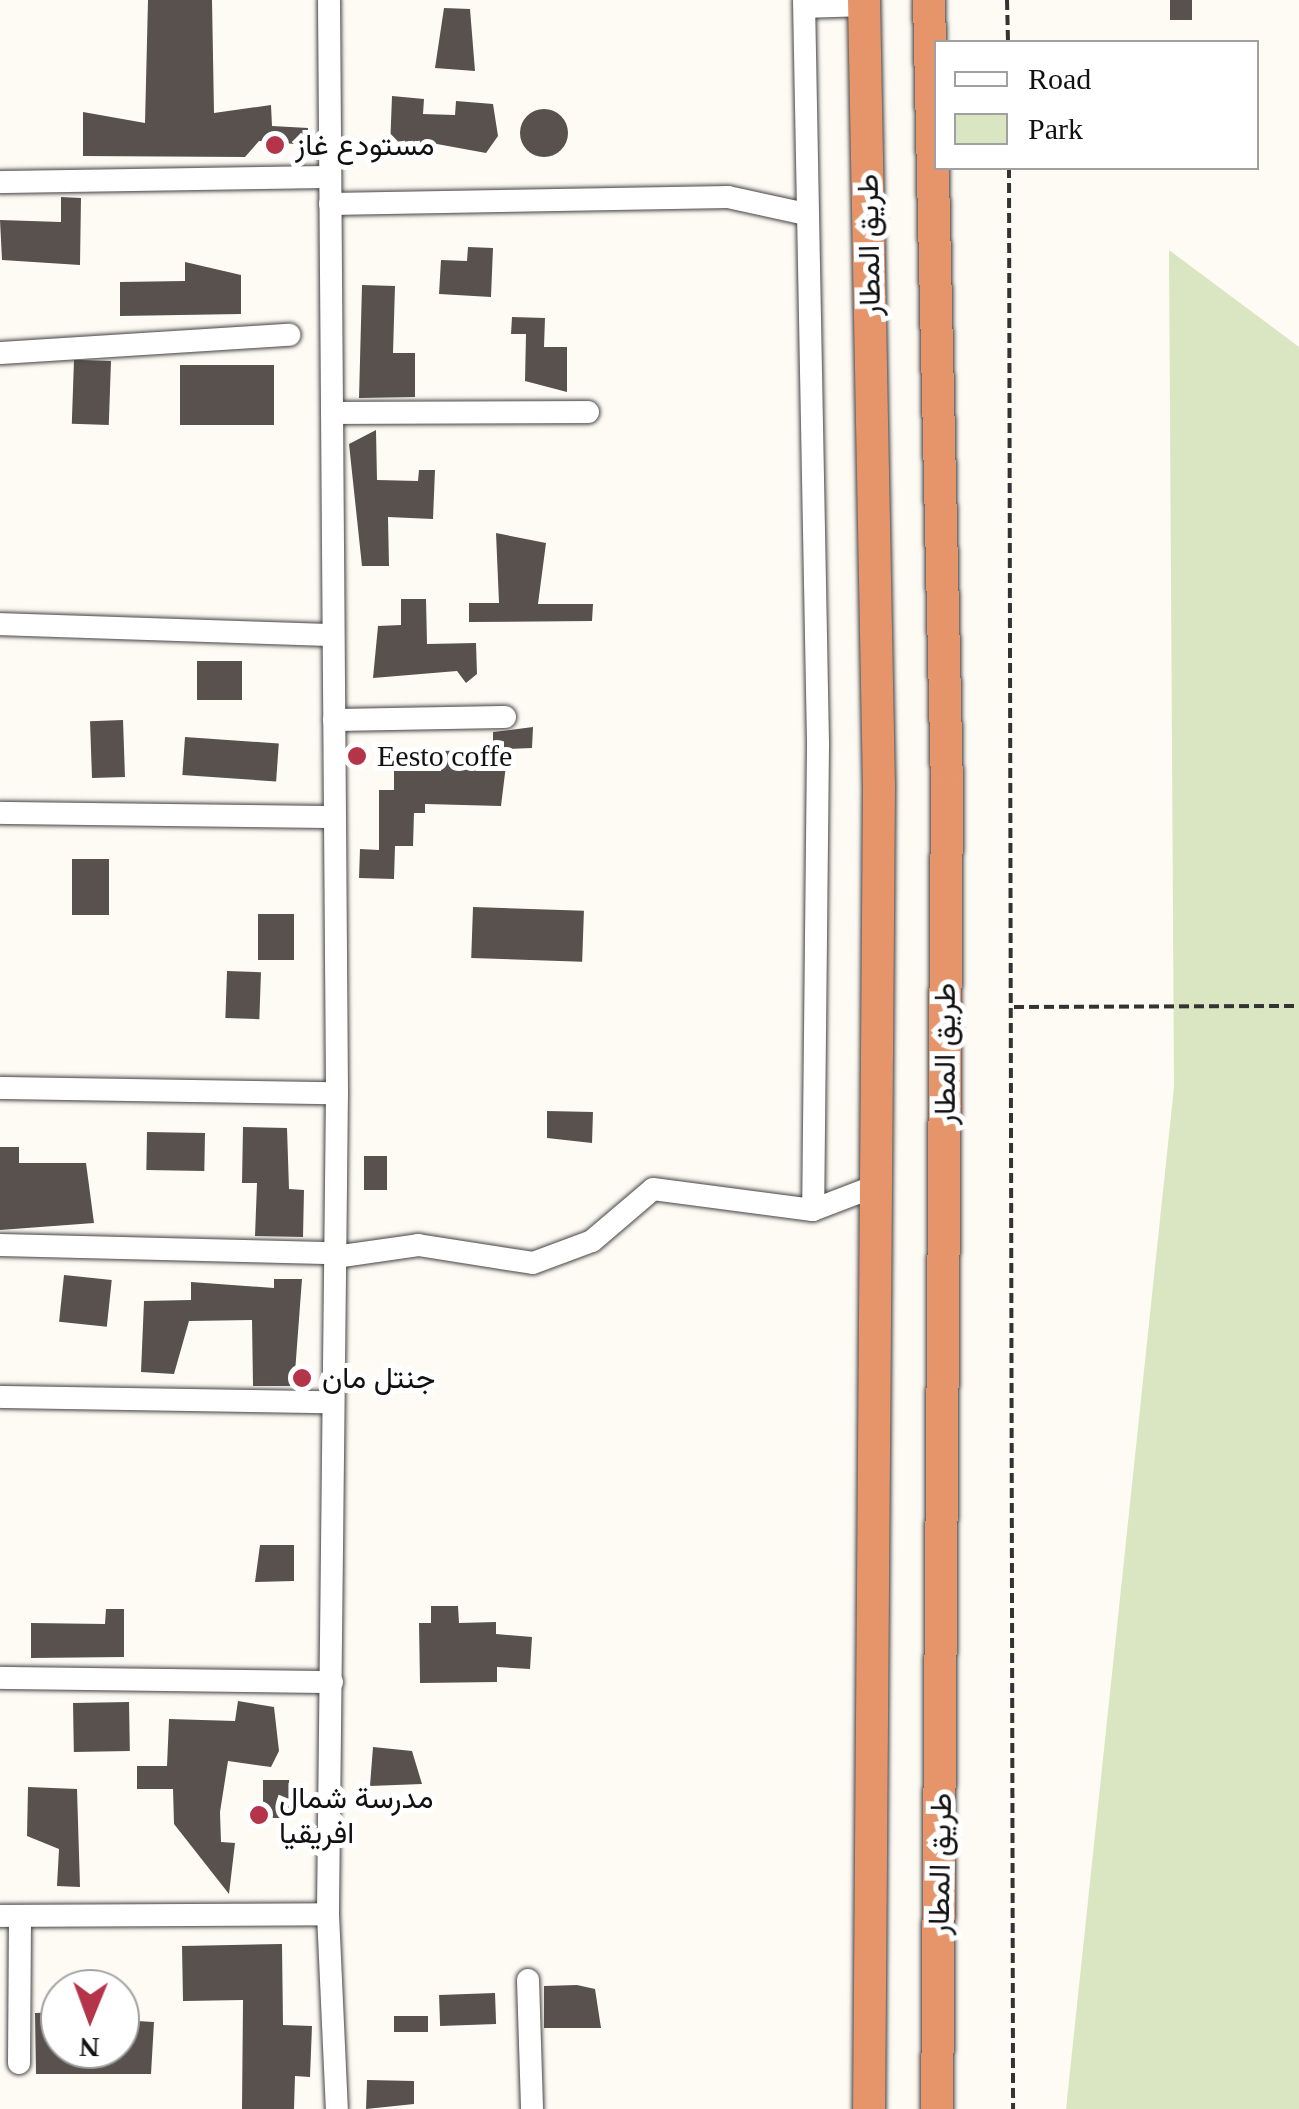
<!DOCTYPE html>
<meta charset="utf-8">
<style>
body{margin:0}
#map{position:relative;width:1299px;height:2109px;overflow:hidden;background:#fefbf5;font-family:"Times New Roman",Vazirmatn,serif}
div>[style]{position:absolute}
.green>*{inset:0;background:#d9e6c1}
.building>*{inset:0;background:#58514e;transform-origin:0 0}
.round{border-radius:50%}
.path>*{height:4px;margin-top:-2px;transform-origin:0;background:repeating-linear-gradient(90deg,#333 0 10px,transparent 0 15px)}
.roads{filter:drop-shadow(0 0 2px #444) drop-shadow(0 0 2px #444)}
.minor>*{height:22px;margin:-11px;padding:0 11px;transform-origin:11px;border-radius:11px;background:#fff}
.highway>*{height:32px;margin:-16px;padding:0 16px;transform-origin:16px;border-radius:16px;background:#e6956b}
.dots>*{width:28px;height:28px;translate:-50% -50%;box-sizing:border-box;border:5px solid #fff;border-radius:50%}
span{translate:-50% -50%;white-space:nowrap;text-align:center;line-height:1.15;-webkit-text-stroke:10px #fff;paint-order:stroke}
.poi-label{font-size:30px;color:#111}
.left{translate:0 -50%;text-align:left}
.street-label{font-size:30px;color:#111}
.legend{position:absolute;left:934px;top:40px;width:325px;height:130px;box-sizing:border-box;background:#fff;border:2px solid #a0a0a0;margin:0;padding:12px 18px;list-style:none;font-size:30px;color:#111}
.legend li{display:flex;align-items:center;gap:20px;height:50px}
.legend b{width:50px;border:2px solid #a0a0a0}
.north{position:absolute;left:40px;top:1969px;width:100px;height:100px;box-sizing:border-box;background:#fff;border:2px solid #a0a0a0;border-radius:50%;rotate:181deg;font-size:28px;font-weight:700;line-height:40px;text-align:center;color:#111}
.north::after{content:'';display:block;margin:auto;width:35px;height:45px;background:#b4354a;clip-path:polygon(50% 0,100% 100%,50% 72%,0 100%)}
</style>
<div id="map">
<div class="green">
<i style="clip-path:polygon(1169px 250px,1299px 347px,1299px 2109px,1066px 2109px,1174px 1087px)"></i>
</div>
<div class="building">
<i style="clip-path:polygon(148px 0,212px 0,214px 113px,271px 105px,272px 126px,308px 128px,307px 145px,259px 141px,245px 157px,83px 156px,83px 112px,145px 123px)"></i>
<i style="left:1170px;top:0;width:22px;height:20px"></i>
<i style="clip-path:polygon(444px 8px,470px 9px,475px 71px,435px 68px)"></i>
<i style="clip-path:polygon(392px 96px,424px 99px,423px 114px,455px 115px,456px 101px,493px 104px,498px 136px,486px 153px,426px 142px,425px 150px,390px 149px)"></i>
<i class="round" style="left:520px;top:109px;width:48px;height:48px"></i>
<i style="clip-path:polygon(61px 197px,81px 198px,80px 265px,2px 260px,0 220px,61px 222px)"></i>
<i style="clip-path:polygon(468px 247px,493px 248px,491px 297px,439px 294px,441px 260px,467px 261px)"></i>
<i style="clip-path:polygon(185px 262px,241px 275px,241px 314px,120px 316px,120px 282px,185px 281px)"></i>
<i style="clip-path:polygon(362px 285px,395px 286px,393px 353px,415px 353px,415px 397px,359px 398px)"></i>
<i style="clip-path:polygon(512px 317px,545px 318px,544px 347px,567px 347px,567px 392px,525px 381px,526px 334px,511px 334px)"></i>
<i style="left:111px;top:361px;width:64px;height:37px;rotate:92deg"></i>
<i style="left:180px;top:365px;width:94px;height:60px"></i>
<i style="clip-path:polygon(376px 430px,377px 480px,418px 481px,419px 470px,435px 470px,433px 519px,388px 517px,389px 566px,362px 566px,349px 444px)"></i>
<i style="clip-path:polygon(496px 533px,546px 543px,538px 604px,593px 604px,592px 621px,469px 622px,469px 603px,499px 603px)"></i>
<i style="clip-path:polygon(401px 599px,426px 599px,427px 644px,476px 643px,477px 674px,466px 683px,457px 671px,373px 678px,378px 626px,401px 625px)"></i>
<i style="left:197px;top:661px;width:45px;height:39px"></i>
<i style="left:123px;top:720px;width:57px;height:33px;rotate:88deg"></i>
<i style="clip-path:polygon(533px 727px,532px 748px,508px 749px,501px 806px,425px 804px,425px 813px,414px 813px,413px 846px,395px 846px,394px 879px,359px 878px,360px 849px,379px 850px,379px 790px,394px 790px,394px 771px,441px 771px,443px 751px,493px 749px,493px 732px)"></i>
<i style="left:185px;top:737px;width:94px;height:38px;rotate:4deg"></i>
<i style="left:72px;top:859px;width:37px;height:56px"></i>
<i style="left:473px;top:907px;width:111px;height:51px;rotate:2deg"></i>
<i style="left:258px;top:914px;width:36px;height:46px"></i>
<i style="left:227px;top:971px;width:34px;height:47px;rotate:2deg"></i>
<i style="clip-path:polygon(547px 1111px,593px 1112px,592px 1143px,547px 1138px)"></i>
<i style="clip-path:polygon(243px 1127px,287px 1128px,289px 1189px,304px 1190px,303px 1237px,255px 1236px,257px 1183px,242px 1183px)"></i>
<i style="left:147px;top:1132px;width:58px;height:38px;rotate:1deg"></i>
<i style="clip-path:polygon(0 1147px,19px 1147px,19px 1163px,86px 1163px,94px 1223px,0 1230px)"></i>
<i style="left:364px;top:1156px;width:23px;height:34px"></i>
<i style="left:64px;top:1275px;width:48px;height:47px;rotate:6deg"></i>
<i style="clip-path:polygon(274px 1279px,302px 1279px,294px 1386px,253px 1386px,252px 1320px,189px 1321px,174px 1374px,141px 1372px,144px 1301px,191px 1300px,191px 1282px,274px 1288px)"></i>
<i style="clip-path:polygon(260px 1545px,294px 1545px,294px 1581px,255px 1582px)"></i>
<i style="clip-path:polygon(431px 1606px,458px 1606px,459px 1623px,496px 1622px,496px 1634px,532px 1637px,530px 1669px,497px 1667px,497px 1682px,420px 1683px,419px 1623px,431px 1623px)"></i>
<i style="clip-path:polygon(106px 1609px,124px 1609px,124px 1657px,31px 1658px,31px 1623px,105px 1624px)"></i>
<i style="clip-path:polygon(238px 1701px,274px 1707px,279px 1751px,271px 1767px,228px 1761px,220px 1812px,221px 1842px,235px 1843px,229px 1894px,174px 1824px,173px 1789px,137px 1789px,137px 1766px,167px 1766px,169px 1719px,235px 1721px)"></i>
<i style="left:129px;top:1702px;width:49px;height:56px;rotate:89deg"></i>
<i style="clip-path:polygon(373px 1747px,412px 1751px,422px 1784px,370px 1786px)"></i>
<i style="left:263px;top:1780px;width:26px;height:38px"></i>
<i style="clip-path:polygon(28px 1787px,77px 1789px,80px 1887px,57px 1886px,59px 1849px,27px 1836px)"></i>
<i style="clip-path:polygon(282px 1944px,283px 2025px,312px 2026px,310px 2077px,295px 2076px,294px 2109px,242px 2109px,243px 2000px,183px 2001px,182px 1946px)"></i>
<i style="clip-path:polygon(577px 1985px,595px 1989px,601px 2028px,544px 2028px,544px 1986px)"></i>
<i style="left:495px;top:1993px;width:31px;height:56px;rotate:88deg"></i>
<i style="clip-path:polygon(60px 2012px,60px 2049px,120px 2049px,120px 2020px,154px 2022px,151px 2074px,36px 2074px,35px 2013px)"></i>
<i style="left:428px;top:2016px;width:16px;height:34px;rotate:90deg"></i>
<i style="clip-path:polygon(367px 2080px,414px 2081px,414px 2104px,366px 2109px)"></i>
</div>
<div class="path">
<i style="left:1007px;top:0;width:42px;rotate:88.6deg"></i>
<i style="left:1009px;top:168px;width:1941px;rotate:89.88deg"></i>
<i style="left:1014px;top:1007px;width:285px;rotate:-0.2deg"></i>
</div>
<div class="roads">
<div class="minor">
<i style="left:329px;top:0;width:1093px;rotate:89.58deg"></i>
<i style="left:337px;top:1093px;width:821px;rotate:90.63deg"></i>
<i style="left:328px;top:1914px;width:195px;rotate:87.4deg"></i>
<i style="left:804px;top:0;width:746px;rotate:88.92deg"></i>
<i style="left:818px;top:746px;width:464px;rotate:90.6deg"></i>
<i style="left:805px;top:7px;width:59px;rotate:-1.9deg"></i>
<i style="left:0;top:182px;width:330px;rotate:-0.9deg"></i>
<i style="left:330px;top:204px;width:398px;rotate:-1deg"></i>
<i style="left:728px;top:197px;width:75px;rotate:12.4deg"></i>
<i style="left:0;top:353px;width:290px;rotate:-3.6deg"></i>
<i style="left:332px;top:413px;width:256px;rotate:-0.2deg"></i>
<i style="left:0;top:624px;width:333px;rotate:1.9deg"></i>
<i style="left:334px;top:720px;width:171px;rotate:-1deg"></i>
<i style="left:0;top:813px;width:335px;rotate:0.7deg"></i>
<i style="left:0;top:1088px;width:337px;rotate:0.9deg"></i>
<i style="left:0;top:1245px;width:335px;rotate:1.4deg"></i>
<i style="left:335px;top:1257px;width:84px;rotate:-8.2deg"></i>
<i style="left:418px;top:1245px;width:116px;rotate:8.9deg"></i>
<i style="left:533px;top:1263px;width:63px;rotate:-20.4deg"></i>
<i style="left:592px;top:1241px;width:80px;rotate:-40.4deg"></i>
<i style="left:653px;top:1189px;width:161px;rotate:7.5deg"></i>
<i style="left:813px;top:1210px;width:67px;rotate:-20.9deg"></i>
<i style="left:0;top:1397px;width:332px;rotate:0.9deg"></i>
<i style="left:0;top:1678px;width:332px;rotate:0.7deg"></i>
<i style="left:0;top:1916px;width:328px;rotate:-0.3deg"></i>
<i style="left:528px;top:1980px;width:129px;rotate:88.2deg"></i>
<i style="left:19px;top:2063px;width:147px;rotate:-89.6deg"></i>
</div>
<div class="highway">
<i style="left:864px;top:0;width:786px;rotate:88.91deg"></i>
<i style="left:879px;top:786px;width:1323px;rotate:90.43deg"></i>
<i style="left:929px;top:0;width:790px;rotate:88.69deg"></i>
<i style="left:947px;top:790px;width:1319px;rotate:90.43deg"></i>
</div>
</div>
<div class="dots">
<i style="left:275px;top:145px;background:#b4354a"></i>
<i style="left:357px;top:756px;background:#b4354a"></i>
<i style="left:302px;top:1378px;background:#b4354a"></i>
<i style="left:259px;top:1815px;background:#b4354a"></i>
</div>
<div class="poi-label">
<span class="left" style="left:295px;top:145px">مستودع غاز</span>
<span class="left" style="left:377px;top:756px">Eesto coffe</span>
<span class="left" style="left:322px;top:1378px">جنتل مان</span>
<span class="left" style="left:279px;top:1815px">مدرسة شمال<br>افريقيا</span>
</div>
<div class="street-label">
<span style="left:869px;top:245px;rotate:-91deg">طريق المطار</span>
<span style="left:945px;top:1054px;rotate:-90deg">طريق المطار</span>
<span style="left:940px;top:1864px;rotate:-89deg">طريق المطار</span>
</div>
<ul class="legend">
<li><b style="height:12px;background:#fff"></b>Road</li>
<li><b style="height:28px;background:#d9e6c1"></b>Park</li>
</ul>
<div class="north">N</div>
</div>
